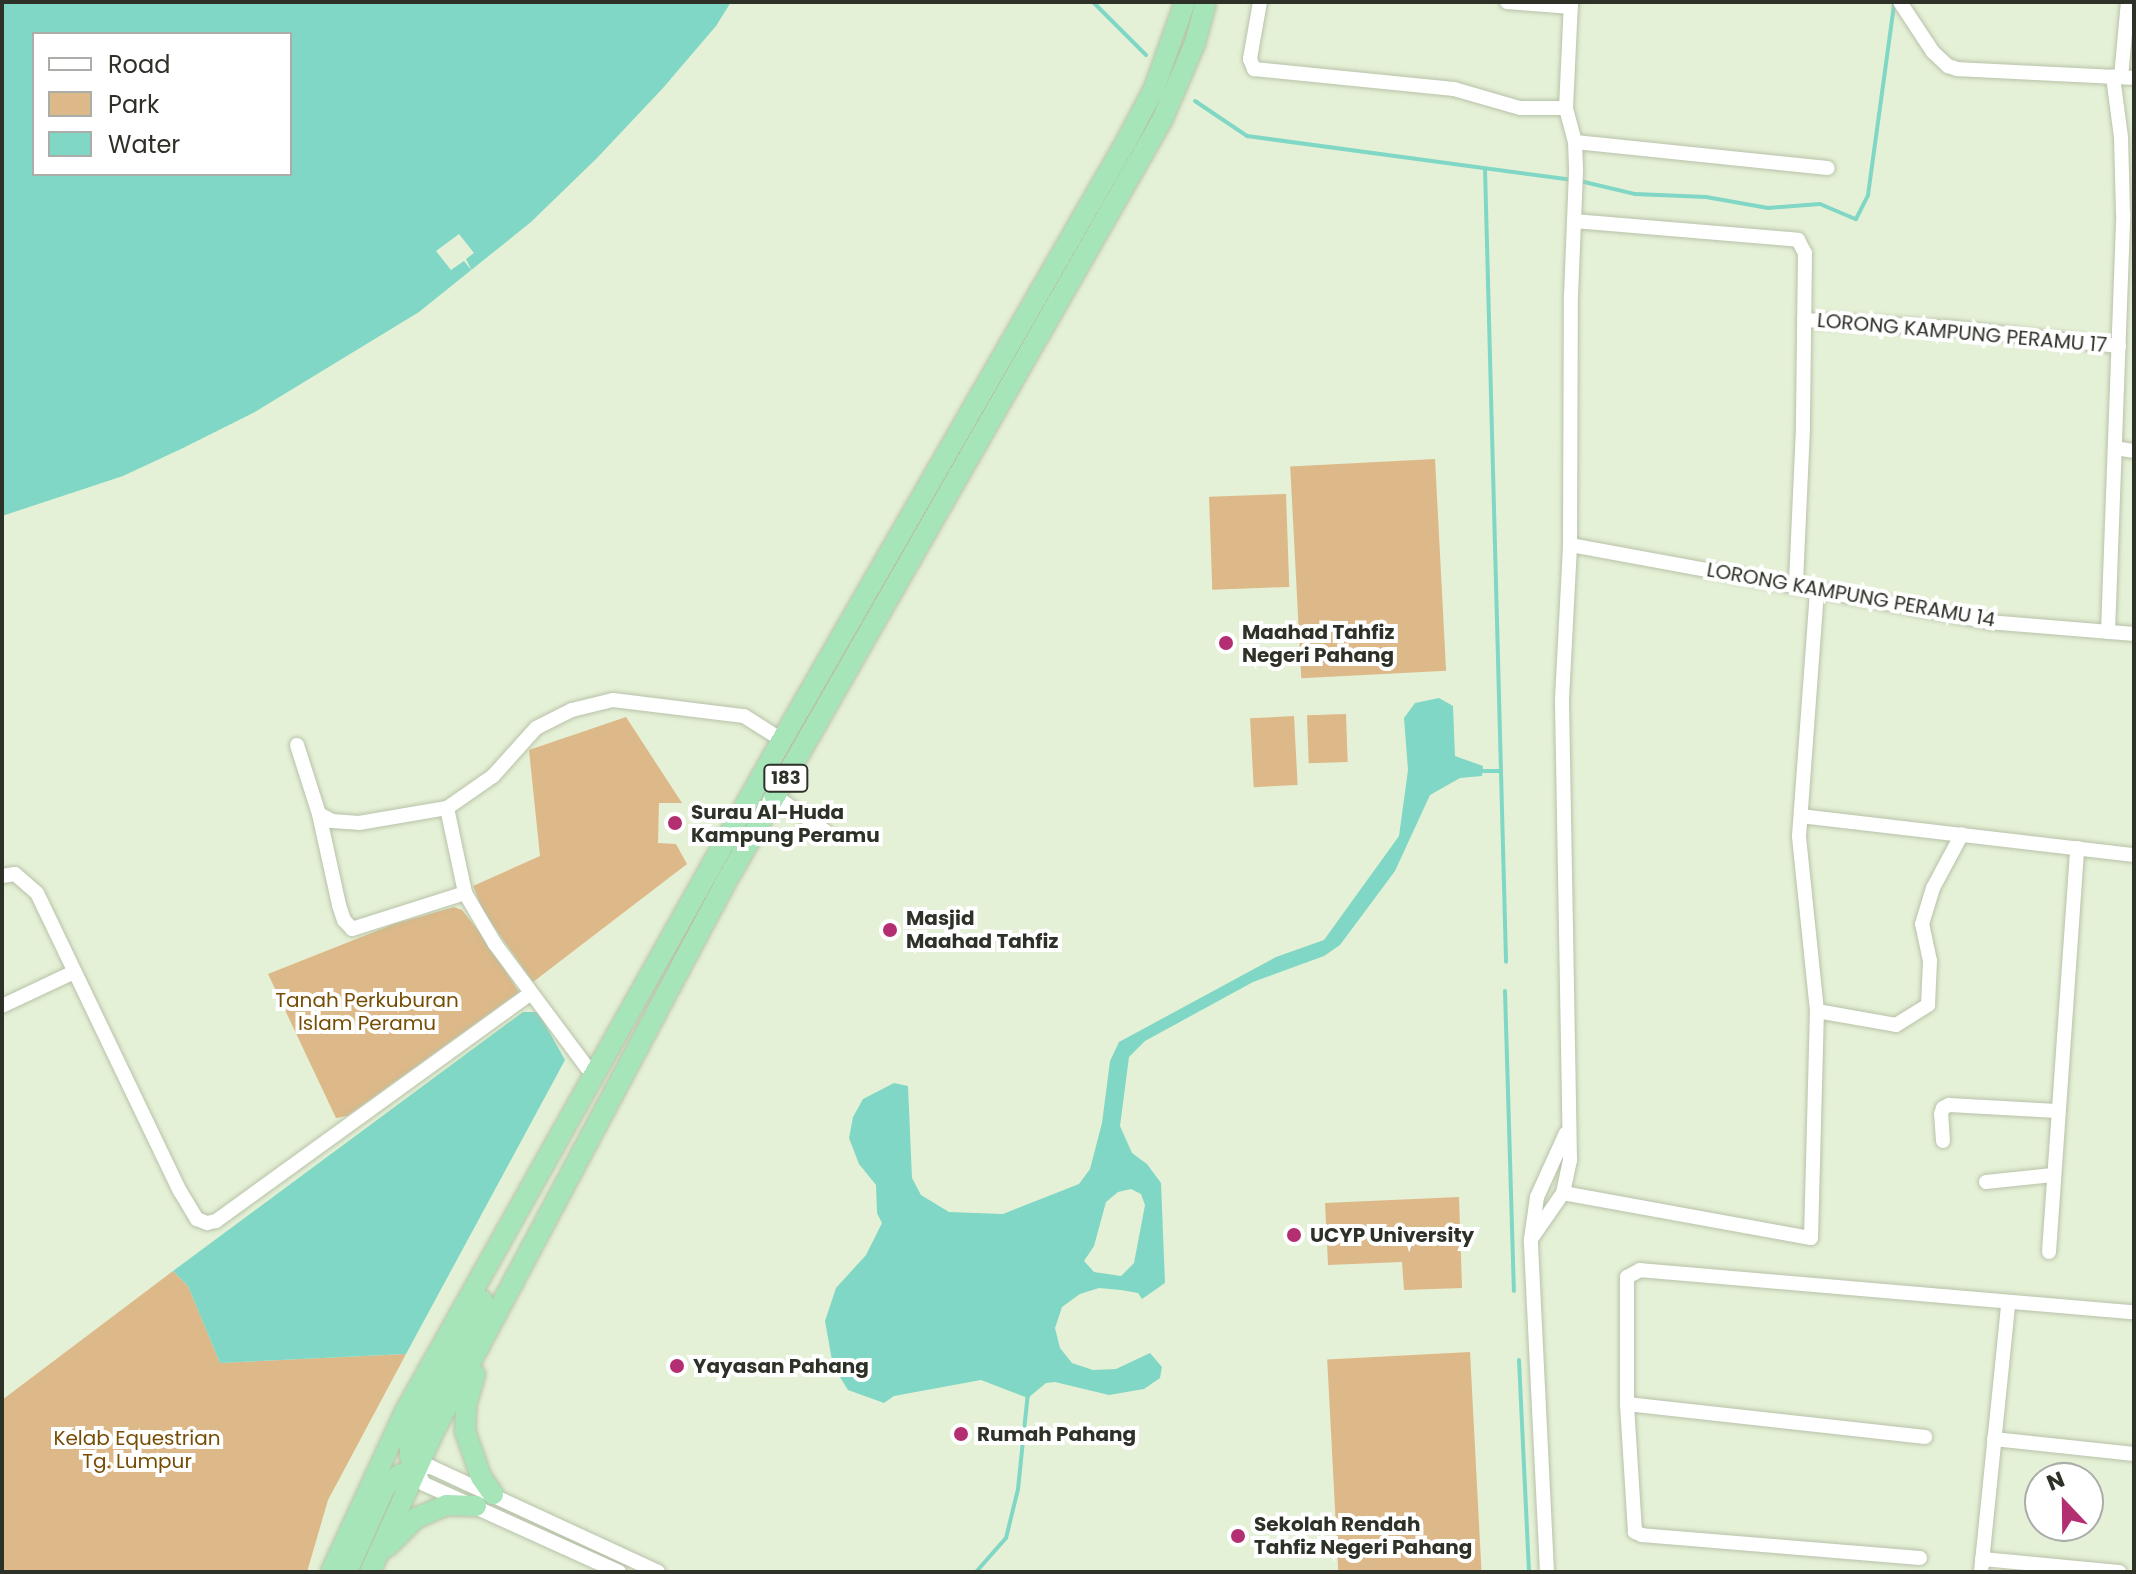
<!DOCTYPE html>
<style>
body{margin:0}
#map{position:relative;width:2136px;height:1574px;overflow:hidden;background:#e5f1d6;font-family:Poppins,sans-serif}
div>[style]{position:absolute}
.green>*{inset:0;background:#ddb888;transform-origin:0 0}
.water>*{inset:0;background:#80d7c5}
.pier>*{inset:0;background:#e5f1d6}
.stream>*{height:4px;margin:-2px;padding:0 2px;transform-origin:2px;border-radius:2px;background:#80d7c5}
.roads{filter:drop-shadow(0 0 2px #b7c2a9) drop-shadow(0 0 2px #b7c2a9)}
.minor>*{height:14px;margin:-7px;padding:0 7px;transform-origin:7px;border-radius:7px;background:#fff}
.highway>*{height:20px;margin:-10px;padding:0 10px;transform-origin:10px;border-radius:10px;background:#a5e5b7}
.dots>*{width:22px;height:22px;translate:-50% -50%;box-sizing:border-box;border:4px solid #fff;border-radius:50%}
span{translate:-50% -50%;white-space:nowrap;text-align:center;line-height:1.15;-webkit-text-stroke:8px #fff;paint-order:stroke}
.shield-label span{padding:2px 6px;background:#fff;border:2px solid;border-radius:6px;-webkit-text-stroke-width:0}
.shield-label{font-size:18px;color:#2d3127;font-weight:700}
.street-label{font-size:20px;color:#2d3127}
.poi-label{font-size:20px;color:#2d3127;font-weight:700}
.left{translate:0 -50%;text-align:left}
.park-label{font-size:20px;color:#764d04}
.frame{position:absolute;inset:0;border:4px solid #2d3127;pointer-events:none}
.legend{position:absolute;left:32px;top:32px;width:260px;height:144px;box-sizing:border-box;background:#fff;border:2px solid #abada9;margin:0;padding:10px 14px;list-style:none;font-size:24px;color:#2d3127}
.legend li{display:flex;align-items:center;gap:16px;height:40px}
.legend b{width:40px;border:2px solid #abada9}
.north{position:absolute;left:2024px;top:1462px;width:80px;height:80px;box-sizing:border-box;background:#fff;border:2px solid #abada9;border-radius:50%;rotate:338deg;font-size:22px;font-weight:700;line-height:32px;text-align:center;color:#2d3127}
.north::after{content:'';display:block;margin:auto;width:28px;height:36px;background:#b42e72;clip-path:polygon(50% 0,100% 100%,50% 72%,0 100%)}
</style>
<div id="map">
<div class="green">
<i style="left:1435px;top:459px;width:212px;height:145px;rotate:87deg"></i>
<i style="left:1286px;top:494px;width:93px;height:77px;rotate:88deg"></i>
<i style="left:1346px;top:714px;width:48px;height:39px;rotate:88deg"></i>
<i style="left:1294px;top:716px;width:69px;height:44px;rotate:87deg"></i>
<i style="clip-path:polygon(626px 717px,682px 803px,659px 803px,658px 843px,676px 844px,687px 864px,533px 982px,484px 913px,473px 886px,540px 856px,529px 750px)"></i>
<i style="clip-path:polygon(454px 907px,462px 910px,482px 935px,519px 992px,347px 1116px,336px 1118px,268px 974px,394px 924px)"></i>
<i style="clip-path:polygon(1459px 1197px,1462px 1288px,1404px 1290px,1402px 1262px,1328px 1265px,1325px 1203px)"></i>
<i style="clip-path:polygon(173px 1271px,188px 1286px,220px 1363px,406px 1354px,328px 1500px,307px 1572px,2px 1572px,2px 1400px)"></i>
<i style="left:1470px;top:1352px;width:220px;height:143px;rotate:87deg"></i>
</div>
<div class="water">
<i style="clip-path:polygon(evenodd,2px 2px,731px 2px,716px 26px,663px 88px,597px 158px,531px 222px,419px 312px,253px 413px,183px 448px,123px 476px,2px 516px,2px 2px,34px 34px,290px 34px,290px 174px,34px 174px,34px 34px)"></i>
<i style="clip-path:polygon(evenodd,1439px 698px,1453px 706px,1455px 756px,1483px 766px,1482px 776px,1460px 778px,1430px 795px,1395px 871px,1340px 945px,1324px 956px,1253px 982px,1145px 1041px,1129px 1057px,1120px 1126px,1132px 1153px,1147px 1164px,1161px 1183px,1165px 1283px,1142px 1299px,1138px 1293px,1121px 1290px,1099px 1288px,1080px 1294px,1062px 1307px,1055px 1328px,1060px 1348px,1072px 1363px,1093px 1370px,1116px 1369px,1150px 1353px,1162px 1367px,1160px 1378px,1144px 1389px,1109px 1395px,1055px 1382px,1046px 1383px,1028px 1398px,981px 1380px,894px 1396px,884px 1403px,848px 1390px,833px 1366px,825px 1321px,836px 1288px,866px 1255px,882px 1223px,877px 1213px,876px 1185px,859px 1164px,849px 1138px,853px 1117px,863px 1099px,894px 1083px,908px 1086px,912px 1178px,921px 1195px,949px 1212px,1003px 1214px,1079px 1184px,1090px 1169px,1102px 1123px,1110px 1061px,1119px 1042px,1276px 957px,1324px 940px,1399px 836px,1408px 770px,1404px 718px,1415px 703px,1439px 698px,1131px 1189px,1141px 1194px,1145px 1205px,1134px 1263px,1121px 1276px,1094px 1272px,1084px 1261px,1094px 1246px,1106px 1202px,1118px 1192px,1131px 1189px)"></i>
<i style="clip-path:polygon(523px 1012px,538px 1012px,565px 1060px,406px 1354px,220px 1363px,188px 1286px,173px 1271px)"></i>
</div>
<div class="pier">
<i style="clip-path:polygon(459px 234px,474px 253px,466px 259px,472px 271px,464px 261px,451px 270px,436px 251px)"></i>
</div>
<div class="stream">
<i style="left:1093px;top:2px;width:75px;rotate:45deg"></i>
<i style="left:1195px;top:101px;width:63px;rotate:33.9deg"></i>
<i style="left:1247px;top:136px;width:327px;rotate:7.7deg"></i>
<i style="left:1485px;top:169px;width:793px;rotate:88.48deg"></i>
<i style="left:1580px;top:181px;width:57px;rotate:13.3deg"></i>
<i style="left:1635px;top:194px;width:71px;rotate:2.4deg"></i>
<i style="left:1706px;top:197px;width:63px;rotate:10.1deg"></i>
<i style="left:1768px;top:208px;width:52px;rotate:-4.4deg"></i>
<i style="left:1820px;top:204px;width:39px;rotate:23deg"></i>
<i style="left:1856px;top:219px;width:27px;rotate:-63deg"></i>
<i style="left:1868px;top:195px;width:192px;rotate:-82.2deg"></i>
<i style="left:1480px;top:771px;width:21px"></i>
<i style="left:1505px;top:991px;width:300px;rotate:88.3deg"></i>
<i style="left:1519px;top:1360px;width:212px;rotate:87.3deg"></i>
<i style="left:976px;top:1572px;width:45px;rotate:-48.6deg"></i>
<i style="left:1006px;top:1538px;width:50px;rotate:-76.2deg"></i>
<i style="left:1018px;top:1489px;width:98px;rotate:-84.1deg"></i>
</div>
<div class="roads">
<div class="minor">
<i style="left:1260px;top:2px;width:58px;rotate:100deg"></i>
<i style="left:1250px;top:59px;width:11px;rotate:68deg"></i>
<i style="left:1254px;top:69px;width:201px;rotate:5.7deg"></i>
<i style="left:1454px;top:89px;width:69px;rotate:16.1deg"></i>
<i style="left:1520px;top:108px;width:46px"></i>
<i style="left:1507px;top:2px;width:64px;rotate:4.5deg"></i>
<i style="left:1900px;top:2px;width:60px;rotate:56.6deg"></i>
<i style="left:1933px;top:52px;width:21px;rotate:43deg"></i>
<i style="left:1948px;top:66px;width:9px;rotate:18deg"></i>
<i style="left:1957px;top:69px;width:177px;rotate:2.9deg"></i>
<i style="left:2121px;top:77px;width:75px;rotate:-84.7deg"></i>
<i style="left:1575px;top:142px;width:254px;rotate:5.9deg"></i>
<i style="left:1574px;top:221px;width:225px;rotate:4.8deg"></i>
<i style="left:1798px;top:240px;width:15px;rotate:62deg"></i>
<i style="left:1805px;top:253px;width:175px;rotate:90.7deg"></i>
<i style="left:1803px;top:428px;width:156px;rotate:92.6deg"></i>
<i style="left:1804px;top:320px;width:148px;rotate:3.1deg"></i>
<i style="left:1952px;top:328px;width:168px;rotate:6.2deg"></i>
<i style="left:2115px;top:448px;width:19px;rotate:9deg"></i>
<i style="left:1570px;top:545px;width:426px;rotate:10.4deg"></i>
<i style="left:1989px;top:622px;width:145px;rotate:4.7deg"></i>
<i style="left:2108px;top:632px;width:419px;rotate:-87.9deg"></i>
<i style="left:2123px;top:213px;width:76px;rotate:-91.5deg"></i>
<i style="left:2121px;top:137px;width:61px;rotate:-97.6deg"></i>
<i style="left:297px;top:745px;width:72px;rotate:72.3deg"></i>
<i style="left:319px;top:814px;width:93px;rotate:77.6deg"></i>
<i style="left:339px;top:905px;width:16px;rotate:72deg"></i>
<i style="left:344px;top:920px;width:12px;rotate:48deg"></i>
<i style="left:352px;top:929px;width:119px;rotate:-17.7deg"></i>
<i style="left:775px;top:796px;width:61px;rotate:35deg"></i>
<i style="left:447px;top:808px;width:87px;rotate:78deg"></i>
<i style="left:465px;top:893px;width:59px;rotate:59.5deg"></i>
<i style="left:495px;top:944px;width:167px;rotate:53.3deg"></i>
<i style="left:319px;top:814px;width:15px;rotate:28deg"></i>
<i style="left:332px;top:821px;width:27px;rotate:4deg"></i>
<i style="left:359px;top:823px;width:89px;rotate:-9.7deg"></i>
<i style="left:447px;top:808px;width:56px;rotate:-34.8deg"></i>
<i style="left:493px;top:776px;width:64px;rotate:-48.1deg"></i>
<i style="left:536px;top:728px;width:40px;rotate:-26.6deg"></i>
<i style="left:572px;top:710px;width:42px;rotate:-13.7deg"></i>
<i style="left:613px;top:700px;width:132px;rotate:7deg"></i>
<i style="left:744px;top:716px;width:45px;rotate:32.3deg"></i>
<i style="left:1801px;top:816px;width:335px;rotate:6.7deg"></i>
<i style="left:2px;top:876px;width:13px;rotate:-9deg"></i>
<i style="left:15px;top:874px;width:29px;rotate:41deg"></i>
<i style="left:37px;top:893px;width:331px;rotate:64.4deg"></i>
<i style="left:180px;top:1191px;width:33px;rotate:59deg"></i>
<i style="left:197px;top:1219px;width:11px;rotate:22deg"></i>
<i style="left:207px;top:1223px;width:9px;rotate:-13deg"></i>
<i style="left:216px;top:1221px;width:389px;rotate:-35.9deg"></i>
<i style="left:2px;top:1006px;width:80px;rotate:-25.3deg"></i>
<i style="left:1817px;top:1011px;width:80px;rotate:10deg"></i>
<i style="left:1896px;top:1025px;width:38px;rotate:-32deg"></i>
<i style="left:1928px;top:1005px;width:44px;rotate:-87.4deg"></i>
<i style="left:1930px;top:961px;width:38px;rotate:-102deg"></i>
<i style="left:1922px;top:924px;width:38px;rotate:-73deg"></i>
<i style="left:1933px;top:888px;width:61px;rotate:-61.8deg"></i>
<i style="left:1943px;top:1141px;width:27px;rotate:-94deg"></i>
<i style="left:1941px;top:1114px;width:6px;rotate:-72deg"></i>
<i style="left:1943px;top:1108px;width:7px;rotate:-27deg"></i>
<i style="left:1949px;top:1105px;width:108px;rotate:3.2deg"></i>
<i style="left:1986px;top:1182px;width:67px;rotate:-6deg"></i>
<i style="left:1563px;top:1193px;width:252px;rotate:10.3deg"></i>
<i style="left:1811px;top:1238px;width:227px;rotate:-88.5deg"></i>
<i style="left:1817px;top:1011px;width:176px;rotate:-95.9deg"></i>
<i style="left:1799px;top:836px;width:247px;rotate:-85.8deg"></i>
<i style="left:1531px;top:1239px;width:56px;rotate:-55.2deg"></i>
<i style="left:1563px;top:1193px;width:34px;rotate:-78deg"></i>
<i style="left:1570px;top:1160px;width:461px;rotate:-91deg"></i>
<i style="left:1562px;top:699px;width:154px;rotate:-87deg"></i>
<i style="left:1570px;top:545px;width:249px;rotate:-89.8deg"></i>
<i style="left:1571px;top:296px;width:127px;rotate:-87.7deg"></i>
<i style="left:1576px;top:169px;width:27px;rotate:-92deg"></i>
<i style="left:1575px;top:142px;width:35px;rotate:-105deg"></i>
<i style="left:1566px;top:108px;width:106px;rotate:-87.3deg"></i>
<i style="left:2049px;top:1252px;width:405px;rotate:-86deg"></i>
<i style="left:1627px;top:1404px;width:300px;rotate:6.3deg"></i>
<i style="left:1994px;top:1439px;width:141px;rotate:6.1deg"></i>
<i style="left:1920px;top:1558px;width:279px;rotate:-175.3deg"></i>
<i style="left:1642px;top:1535px;width:8px;rotate:-157deg"></i>
<i style="left:1635px;top:1532px;width:128px;rotate:-93.6deg"></i>
<i style="left:1627px;top:1404px;width:127px;rotate:-90deg"></i>
<i style="left:1627px;top:1277px;width:15px;rotate:-28deg"></i>
<i style="left:1640px;top:1270px;width:496px;rotate:4.9deg"></i>
<i style="left:1982px;top:1559px;width:138px;rotate:5.4deg"></i>
<i style="left:619px;top:1572px;width:214px;rotate:-155.7deg"></i>
<i style="left:424px;top:1484px;width:17px;rotate:-118deg"></i>
<i style="left:416px;top:1469px;width:15px;rotate:-8deg"></i>
<i style="left:431px;top:1467px;width:250px;rotate:24.8deg"></i>
<i style="left:1547px;top:1572px;width:333px;rotate:-92.8deg"></i>
<i style="left:1531px;top:1239px;width:42px;rotate:-81.9deg"></i>
<i style="left:1537px;top:1197px;width:70px;rotate:-65.6deg"></i>
<i style="left:1981px;top:1572px;width:269px;rotate:-84.2deg"></i>
</div>
<div class="highway">
<i style="left:475px;top:1374px;width:32px;rotate:106deg"></i>
<i style="left:466px;top:1405px;width:26px;rotate:92deg"></i>
<i style="left:465px;top:1431px;width:49px;rotate:70.8deg"></i>
<i style="left:481px;top:1477px;width:21px;rotate:55deg"></i>
<i style="left:416px;top:1469px;width:13px;rotate:-117deg"></i>
<i style="left:410px;top:1457px;width:16px;rotate:-90deg"></i>
<i style="left:410px;top:1441px;width:158px;rotate:-62.5deg"></i>
<i style="left:387px;top:1547px;width:41px;rotate:-45deg"></i>
<i style="left:416px;top:1518px;width:33px;rotate:-23deg"></i>
<i style="left:446px;top:1505px;width:30px;rotate:2deg"></i>
<i style="left:331px;top:1572px;width:179px;rotate:-65.2deg"></i>
<i style="left:406px;top:1410px;width:768px;rotate:-60.7deg"></i>
<i style="left:782px;top:740px;width:690px;rotate:-60.09deg"></i>
<i style="left:1126px;top:142px;width:60px;rotate:-62.2deg"></i>
<i style="left:1154px;top:89px;width:92px;rotate:-70.4deg"></i>
<i style="left:347px;top:1572px;width:93px;rotate:-65.9deg"></i>
<i style="left:385px;top:1487px;width:18px;rotate:-41deg"></i>
<i style="left:399px;top:1475px;width:18px;rotate:-19deg"></i>
<i style="left:370px;top:1572px;width:155px;rotate:-65.6deg"></i>
<i style="left:434px;top:1431px;width:624px;rotate:-62deg"></i>
<i style="left:727px;top:880px;width:876px;rotate:-60.21deg"></i>
<i style="left:1162px;top:120px;width:84px;rotate:-66.8deg"></i>
<i style="left:1195px;top:43px;width:42px;rotate:-75deg"></i>
</div>
</div>
<div class="dots">
<i style="left:1226px;top:643px;background:#b42e72"></i>
<i style="left:675px;top:823px;background:#b42e72"></i>
<i style="left:890px;top:930px;background:#b42e72"></i>
<i style="left:1294px;top:1235px;background:#b42e72"></i>
<i style="left:677px;top:1366px;background:#b42e72"></i>
<i style="left:961px;top:1434px;background:#b42e72"></i>
<i style="left:1238px;top:1536px;background:#b42e72"></i>
</div>
<div class="shield-label">
<span style="left:786px;top:778px">183</span>
</div>
<div class="street-label">
<span style="left:1962px;top:333px;rotate:5deg">LORONG KAMPUNG PERAMU 17</span>
<span style="left:1851px;top:595px;rotate:10deg">LORONG KAMPUNG PERAMU 14</span>
</div>
<div class="poi-label">
<span class="left" style="left:1242px;top:644px">Maahad Tahfiz<br>Negeri Pahang</span>
<span class="left" style="left:691px;top:824px">Surau Al-Huda<br>Kampung Peramu</span>
<span class="left" style="left:906px;top:930px">Masjid<br>Maahad Tahfiz</span>
<span class="left" style="left:1310px;top:1235px">UCYP University</span>
<span class="left" style="left:693px;top:1366px">Yayasan Pahang</span>
<span class="left" style="left:977px;top:1434px">Rumah Pahang</span>
<span class="left" style="left:1254px;top:1536px">Sekolah Rendah<br>Tahfiz Negeri Pahang</span>
</div>
<div class="park-label">
<span style="left:367px;top:1012px">Tanah Perkuburan<br>Islam Peramu</span>
<span style="left:137px;top:1450px">Kelab Equestrian<br>Tg. Lumpur</span>
</div>
<div class="frame"></div>
<ul class="legend">
<li><b style="height:10px;background:#fff"></b>Road</li>
<li><b style="height:22px;background:#ddb888"></b>Park</li>
<li><b style="height:22px;background:#80d7c5"></b>Water</li>
</ul>
<div class="north">N</div>
</div>
